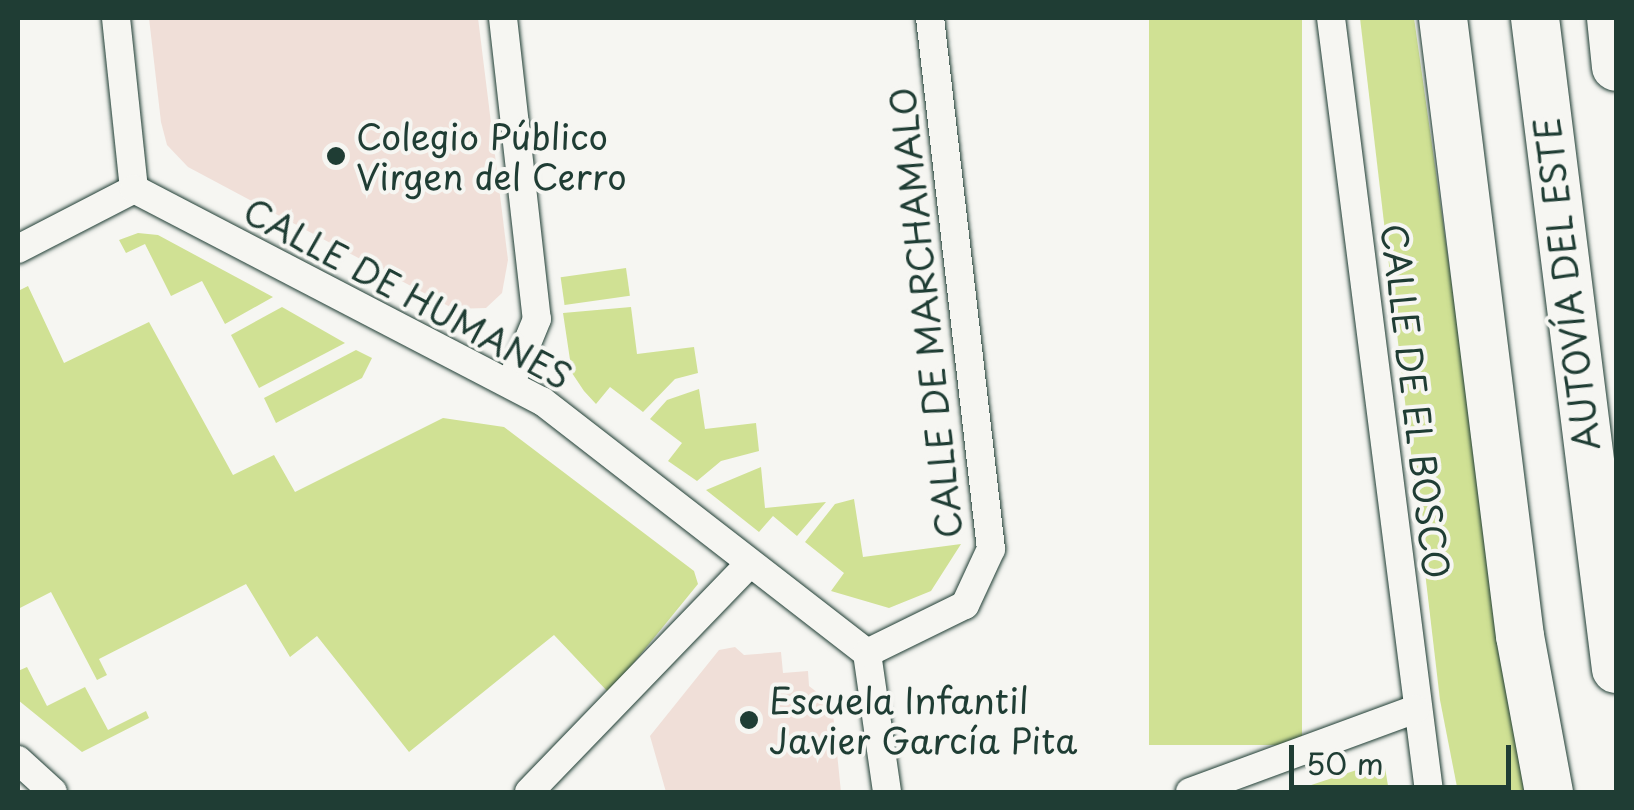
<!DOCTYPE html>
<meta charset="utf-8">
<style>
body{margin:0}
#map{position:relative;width:1634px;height:810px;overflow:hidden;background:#f6f6f2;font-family:"Playpen Sans",sans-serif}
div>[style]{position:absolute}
.built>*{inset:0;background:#f0dfd8}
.green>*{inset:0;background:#d0e194;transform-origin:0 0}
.roads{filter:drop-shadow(0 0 2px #1f3d34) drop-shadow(0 0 2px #1f3d34)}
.street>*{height:28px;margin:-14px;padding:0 14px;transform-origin:14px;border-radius:14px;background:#f6f6f2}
.highway>*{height:48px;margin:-24px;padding:0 24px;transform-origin:24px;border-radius:24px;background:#f6f6f2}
.dots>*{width:28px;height:28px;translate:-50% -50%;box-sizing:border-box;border:5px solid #f6f6f2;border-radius:50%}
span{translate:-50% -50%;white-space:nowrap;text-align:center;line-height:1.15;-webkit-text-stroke:8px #f6f6f2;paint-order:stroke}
.poi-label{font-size:35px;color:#1f3d34}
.left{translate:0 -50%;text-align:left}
.street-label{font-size:35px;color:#1f3d34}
.frame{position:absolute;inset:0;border:20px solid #1f3d34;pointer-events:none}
.scale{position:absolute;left:1289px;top:745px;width:222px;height:45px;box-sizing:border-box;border:5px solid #1f3d34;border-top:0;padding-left:12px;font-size:30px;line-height:35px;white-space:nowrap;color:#1f3d34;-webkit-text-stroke:8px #f6f6f2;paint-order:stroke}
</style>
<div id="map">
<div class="built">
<i style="clip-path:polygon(149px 18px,478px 18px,508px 260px,502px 293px,486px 308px,454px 309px,188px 167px,167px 145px,161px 122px)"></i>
<i style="clip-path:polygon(735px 647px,744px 655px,781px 652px,783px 673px,808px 671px,809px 686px,832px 704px,841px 792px,666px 792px,650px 736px,719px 650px)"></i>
</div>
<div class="green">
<i style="left:1149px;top:18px;width:153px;height:727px"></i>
<i style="clip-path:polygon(1360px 18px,1414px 18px,1524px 792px,1458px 792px,1440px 700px)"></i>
<i style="clip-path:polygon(138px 233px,158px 235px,273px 297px,225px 324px,202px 281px,171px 296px,145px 244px,126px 253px,119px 240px)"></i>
<i style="left:626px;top:268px;width:28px;height:66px;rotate:82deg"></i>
<i style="clip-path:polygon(28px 286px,64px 363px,149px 322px,233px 475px,274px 455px,295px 492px,443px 418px,504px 427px,694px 571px,698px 584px,609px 693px,554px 635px,409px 752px,317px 636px,290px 657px,246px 584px,99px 659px,107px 675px,97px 680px,51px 592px,18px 609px,18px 291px)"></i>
<i style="clip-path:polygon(282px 307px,345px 343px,259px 388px,231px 335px)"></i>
<i style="clip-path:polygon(631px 307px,637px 354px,694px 347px,698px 373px,675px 379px,643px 412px,610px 387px,596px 404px,584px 391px,572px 373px,563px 313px)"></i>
<i style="clip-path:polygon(356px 350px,372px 358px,362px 378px,276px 423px,264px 398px)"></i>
<i style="clip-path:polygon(699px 389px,705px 429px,756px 423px,759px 451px,721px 461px,697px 481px,668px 461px,682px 443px,650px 419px,667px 400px)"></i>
<i style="clip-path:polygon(761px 467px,765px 508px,826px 502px,797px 536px,773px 516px,759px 532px,706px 490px)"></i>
<i style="clip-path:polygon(854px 499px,863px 557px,961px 544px,931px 591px,889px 608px,831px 591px,844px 573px,805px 542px,835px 504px)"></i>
<i style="clip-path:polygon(27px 667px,47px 706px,85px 687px,108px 730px,146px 711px,149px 718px,82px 752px,18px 700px,18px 671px)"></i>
<i style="clip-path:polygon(1384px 761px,1389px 792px,1290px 792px)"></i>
</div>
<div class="roads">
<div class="street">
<i style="left:116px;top:18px;width:172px;rotate:84deg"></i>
<i style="left:503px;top:18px;width:303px;rotate:83.6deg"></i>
<i style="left:537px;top:319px;width:68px;rotate:112.4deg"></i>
<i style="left:1331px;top:18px;width:780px;rotate:82.78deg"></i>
<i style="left:18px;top:249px;width:131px;rotate:-27.3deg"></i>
<i style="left:134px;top:189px;width:460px;rotate:27.5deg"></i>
<i style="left:542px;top:401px;width:411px;rotate:37.8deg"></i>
<i style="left:867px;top:653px;width:140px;rotate:81.8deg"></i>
<i style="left:867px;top:653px;width:109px;rotate:-26.1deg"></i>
<i style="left:965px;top:605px;width:62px;rotate:-65.1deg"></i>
<i style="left:991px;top:549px;width:534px;rotate:-96.55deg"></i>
<i style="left:18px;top:760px;width:47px;rotate:42.4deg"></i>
<i style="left:529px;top:792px;width:318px;rotate:-46deg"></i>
<i style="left:1190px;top:792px;width:240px;rotate:-20.2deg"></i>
</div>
<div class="highway">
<i style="left:1443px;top:18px;width:623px;rotate:82.9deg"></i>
<i style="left:1520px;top:636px;width:159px;rotate:79.5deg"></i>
<i style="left:1535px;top:18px;width:656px;rotate:82.91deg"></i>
<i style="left:1611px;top:18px;width:49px;rotate:84.2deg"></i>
</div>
</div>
<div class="dots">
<i style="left:336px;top:156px;background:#1f3d34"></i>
<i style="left:749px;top:720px;background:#1f3d34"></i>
</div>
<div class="poi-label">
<span class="left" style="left:356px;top:156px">Colegio Público<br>Virgen del Cerro</span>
<span class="left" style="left:769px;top:720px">Escuela Infantil<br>Javier García Pita</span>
</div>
<div class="street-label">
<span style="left:1566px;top:284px;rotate:-97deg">AUTOVÍA DEL ESTE</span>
<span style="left:408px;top:293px;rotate:28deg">CALLE DE HUMANES</span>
<span style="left:925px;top:313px;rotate:-96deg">CALLE DE MARCHAMALO</span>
<span style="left:1416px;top:401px;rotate:83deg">CALLE DE EL BOSCO</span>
</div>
<div class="frame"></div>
<div class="scale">50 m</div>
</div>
